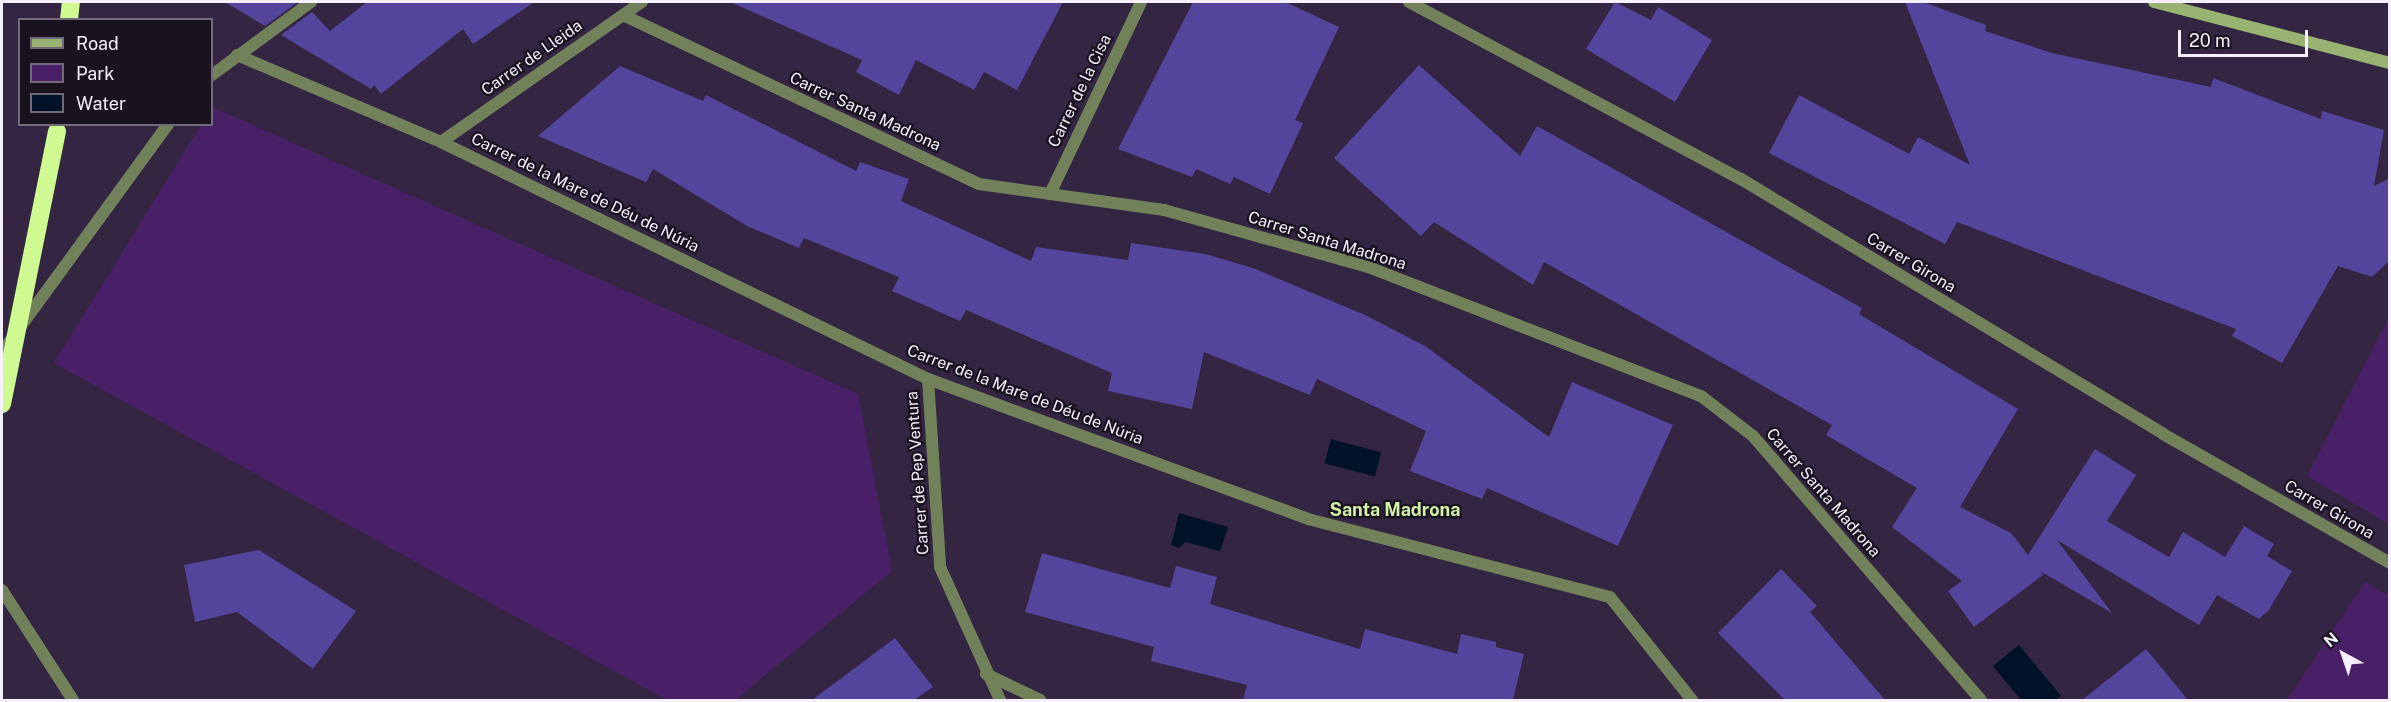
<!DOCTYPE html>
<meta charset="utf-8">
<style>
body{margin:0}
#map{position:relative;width:2391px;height:702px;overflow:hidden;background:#342542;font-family:"Public Sans",sans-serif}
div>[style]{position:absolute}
.green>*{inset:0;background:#492068}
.water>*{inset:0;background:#001228;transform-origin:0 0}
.building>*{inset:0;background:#53449c}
.street>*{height:12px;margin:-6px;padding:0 6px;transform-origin:6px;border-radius:6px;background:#71825a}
.secondary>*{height:12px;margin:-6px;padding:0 6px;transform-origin:6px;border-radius:6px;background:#97b271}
.highway>*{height:18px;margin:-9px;padding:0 9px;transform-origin:9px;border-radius:9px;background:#cffa92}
.highway-bridge>*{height:18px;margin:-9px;padding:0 9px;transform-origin:9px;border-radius:9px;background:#cffa92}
span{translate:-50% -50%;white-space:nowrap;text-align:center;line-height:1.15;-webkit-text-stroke:4.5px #19121f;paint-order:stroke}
.street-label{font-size:16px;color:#f6effe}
.neighbourhood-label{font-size:18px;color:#d0f0a8;font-weight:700}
.frame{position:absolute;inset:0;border:3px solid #f6effe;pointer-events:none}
.legend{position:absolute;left:18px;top:18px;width:195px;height:108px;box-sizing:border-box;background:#19121f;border:2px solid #716a78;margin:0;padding:8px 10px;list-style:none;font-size:18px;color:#f6effe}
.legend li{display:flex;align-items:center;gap:12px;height:30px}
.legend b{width:30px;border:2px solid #716a78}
.north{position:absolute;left:2313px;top:624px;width:60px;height:60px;-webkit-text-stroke:4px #19121f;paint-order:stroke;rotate:320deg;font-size:16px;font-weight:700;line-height:24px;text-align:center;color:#f6effe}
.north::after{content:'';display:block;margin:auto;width:21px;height:27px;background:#f6effe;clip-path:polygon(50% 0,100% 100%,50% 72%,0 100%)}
.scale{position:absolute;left:2178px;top:30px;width:130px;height:27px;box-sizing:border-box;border:3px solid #f6effe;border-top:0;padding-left:8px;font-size:18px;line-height:21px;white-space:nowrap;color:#f6effe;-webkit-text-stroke:4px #19121f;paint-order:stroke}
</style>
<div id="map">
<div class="green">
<i style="clip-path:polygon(212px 107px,858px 394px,892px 571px,735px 700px,667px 700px,54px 363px,201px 125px,212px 124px)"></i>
<i style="clip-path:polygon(2389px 317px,2390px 524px,2389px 524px,2307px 476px)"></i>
<i style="clip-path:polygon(2365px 582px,2389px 596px,2389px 700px,2287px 700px)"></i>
</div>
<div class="water">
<i style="left:1331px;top:439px;width:52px;height:25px;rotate:15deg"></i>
<i style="clip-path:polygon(1179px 513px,1228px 527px,1220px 551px,1185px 542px,1179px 548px,1171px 545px)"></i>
<i style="clip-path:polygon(2019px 645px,2061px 696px,2055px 700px,2021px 700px,1993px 666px)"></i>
</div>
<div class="building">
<i style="clip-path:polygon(225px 2px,298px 2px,265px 26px)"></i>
<i style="clip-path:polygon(367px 2px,534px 2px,473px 44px,463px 29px,381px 94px,374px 85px,371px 89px,281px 35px,312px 12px,330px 31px)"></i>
<i style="clip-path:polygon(730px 2px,1063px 2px,1017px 90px,984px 72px,974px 90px,916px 60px,899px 95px,856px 72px,862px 60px)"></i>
<i style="clip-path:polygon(1193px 2px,1285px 2px,1339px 27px,1295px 120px,1303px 123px,1270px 194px,1234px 177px,1230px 184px,1196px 169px,1192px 177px,1118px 149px)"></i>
<i style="clip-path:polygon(1615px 2px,1651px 20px,1658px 7px,1712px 40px,1675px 102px,1586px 49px)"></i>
<i style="clip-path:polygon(1905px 2px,1923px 2px,1986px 25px,1985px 31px,2052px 53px,2211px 87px,2213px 78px,2321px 119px,2322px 111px,2384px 130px,2374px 186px,2390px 178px,2390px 260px,2372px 277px,2338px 266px,2282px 363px,2232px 336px,2236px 329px,1957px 222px,1945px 244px,1769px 153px,1799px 95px,1909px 154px,1918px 137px,1970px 165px)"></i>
<i style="clip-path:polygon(1419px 65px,1520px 156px,1537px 126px,1862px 308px,1859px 314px,2018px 409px,1960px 507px,2011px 533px,2028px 555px,2095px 449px,2136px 475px,2107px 521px,2169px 557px,2183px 532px,2225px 557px,2244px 526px,2274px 544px,2267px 556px,2292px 571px,2268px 611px,2259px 619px,2217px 595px,2199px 625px,2057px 540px,2112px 613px,2040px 571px,2043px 575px,1974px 627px,1948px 591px,1962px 581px,1892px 527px,1917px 488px,1826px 435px,1832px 425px,1544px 262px,1533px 285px,1434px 222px,1421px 236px,1334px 158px)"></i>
<i style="clip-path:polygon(620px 66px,703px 101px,706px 95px,856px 171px,860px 162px,909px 179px,901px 201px,1031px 261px,1036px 247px,1128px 260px,1131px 243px,1205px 254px,1253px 268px,1365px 315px,1425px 346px,1549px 437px,1572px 382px,1673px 425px,1618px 546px,1487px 488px,1482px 499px,1410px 471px,1426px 431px,1317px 379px,1310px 395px,1204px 352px,1192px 409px,1108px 391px,1112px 373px,966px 310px,960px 321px,892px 291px,899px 277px,804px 238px,799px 248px,747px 226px,653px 169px,646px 182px,538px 136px)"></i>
<i style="clip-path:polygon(259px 550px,356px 611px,313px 669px,237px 612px,195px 622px,184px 565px)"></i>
<i style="clip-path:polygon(1042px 553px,1170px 588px,1176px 566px,1217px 577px,1210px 604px,1360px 649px,1365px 629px,1457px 654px,1461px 634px,1496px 642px,1496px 647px,1524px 654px,1513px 700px,1243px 700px,1247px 685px,1151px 661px,1154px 647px,1025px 612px)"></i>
<i style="clip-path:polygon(1781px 569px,1817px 606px,1810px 612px,1885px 700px,1785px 700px,1718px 633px)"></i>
<i style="clip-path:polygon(895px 638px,933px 687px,914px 700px,812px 700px)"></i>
<i style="clip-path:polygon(2146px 649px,2188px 700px,2082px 700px)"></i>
</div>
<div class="street">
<i style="left:1409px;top:2px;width:376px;rotate:28.1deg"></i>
<i style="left:1741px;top:179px;width:493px;rotate:31.1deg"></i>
<i style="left:2163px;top:434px;width:261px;rotate:29.6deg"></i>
<i style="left:623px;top:15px;width:394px;rotate:25.4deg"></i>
<i style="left:979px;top:184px;width:187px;rotate:8deg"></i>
<i style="left:1164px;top:210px;width:212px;rotate:15.6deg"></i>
<i style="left:1368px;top:267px;width:357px;rotate:21.2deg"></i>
<i style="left:1701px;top:396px;width:66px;rotate:37.6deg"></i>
<i style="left:1753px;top:436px;width:349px;rotate:49.2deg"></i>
<i style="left:237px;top:55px;width:222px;rotate:23.1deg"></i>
<i style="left:441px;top:142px;width:542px;rotate:25.95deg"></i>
<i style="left:928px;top:379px;width:405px;rotate:20.2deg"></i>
<i style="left:1308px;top:519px;width:312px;rotate:14.5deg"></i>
<i style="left:1610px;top:597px;width:132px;rotate:51.5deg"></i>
<i style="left:212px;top:75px;width:123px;rotate:-36.4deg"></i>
<i style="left:441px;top:142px;width:245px;rotate:-34.9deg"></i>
<i style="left:1050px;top:194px;width:212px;rotate:-64.6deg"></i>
<i style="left:2px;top:352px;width:282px;rotate:-53.9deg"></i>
<i style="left:928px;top:379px;width:188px;rotate:86.3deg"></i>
<i style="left:940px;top:567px;width:146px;rotate:65.7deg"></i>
<i style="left:2px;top:590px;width:131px;rotate:57.2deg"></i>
<i style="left:986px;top:674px;width:60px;rotate:25.7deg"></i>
</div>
<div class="secondary">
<i style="left:2154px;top:2px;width:244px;rotate:14.5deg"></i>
</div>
<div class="highway">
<i style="left:69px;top:20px;width:18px;rotate:-84deg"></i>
</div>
<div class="highway-bridge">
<i style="left:2px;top:404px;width:278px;rotate:-78.6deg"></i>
</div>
<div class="street-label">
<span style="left:532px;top:58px;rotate:-35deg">Carrer de Lleida</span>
<span style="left:1080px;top:91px;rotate:-64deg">Carrer de la Cisa</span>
<span style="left:865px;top:112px;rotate:25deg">Carrer Santa Madrona</span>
<span style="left:585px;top:193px;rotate:26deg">Carrer de la Mare de Déu de Núria</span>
<span style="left:1327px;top:241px;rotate:17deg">Carrer Santa Madrona</span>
<span style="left:1911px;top:263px;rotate:31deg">Carrer Girona</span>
<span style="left:1025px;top:395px;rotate:21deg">Carrer de la Mare de Déu de Núria</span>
<span style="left:918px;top:473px;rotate:-94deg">Carrer de Pep Ventura</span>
<span style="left:1823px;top:493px;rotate:49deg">Carrer Santa Madrona</span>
<span style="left:2329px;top:510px;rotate:30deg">Carrer Girona</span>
</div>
<div class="neighbourhood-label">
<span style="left:1395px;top:510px">Santa Madrona</span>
</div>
<div class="frame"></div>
<ul class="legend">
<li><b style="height:8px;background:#97b271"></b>Road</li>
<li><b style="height:16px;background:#492068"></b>Park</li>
<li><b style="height:16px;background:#001228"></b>Water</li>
</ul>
<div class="north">N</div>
<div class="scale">20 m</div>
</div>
